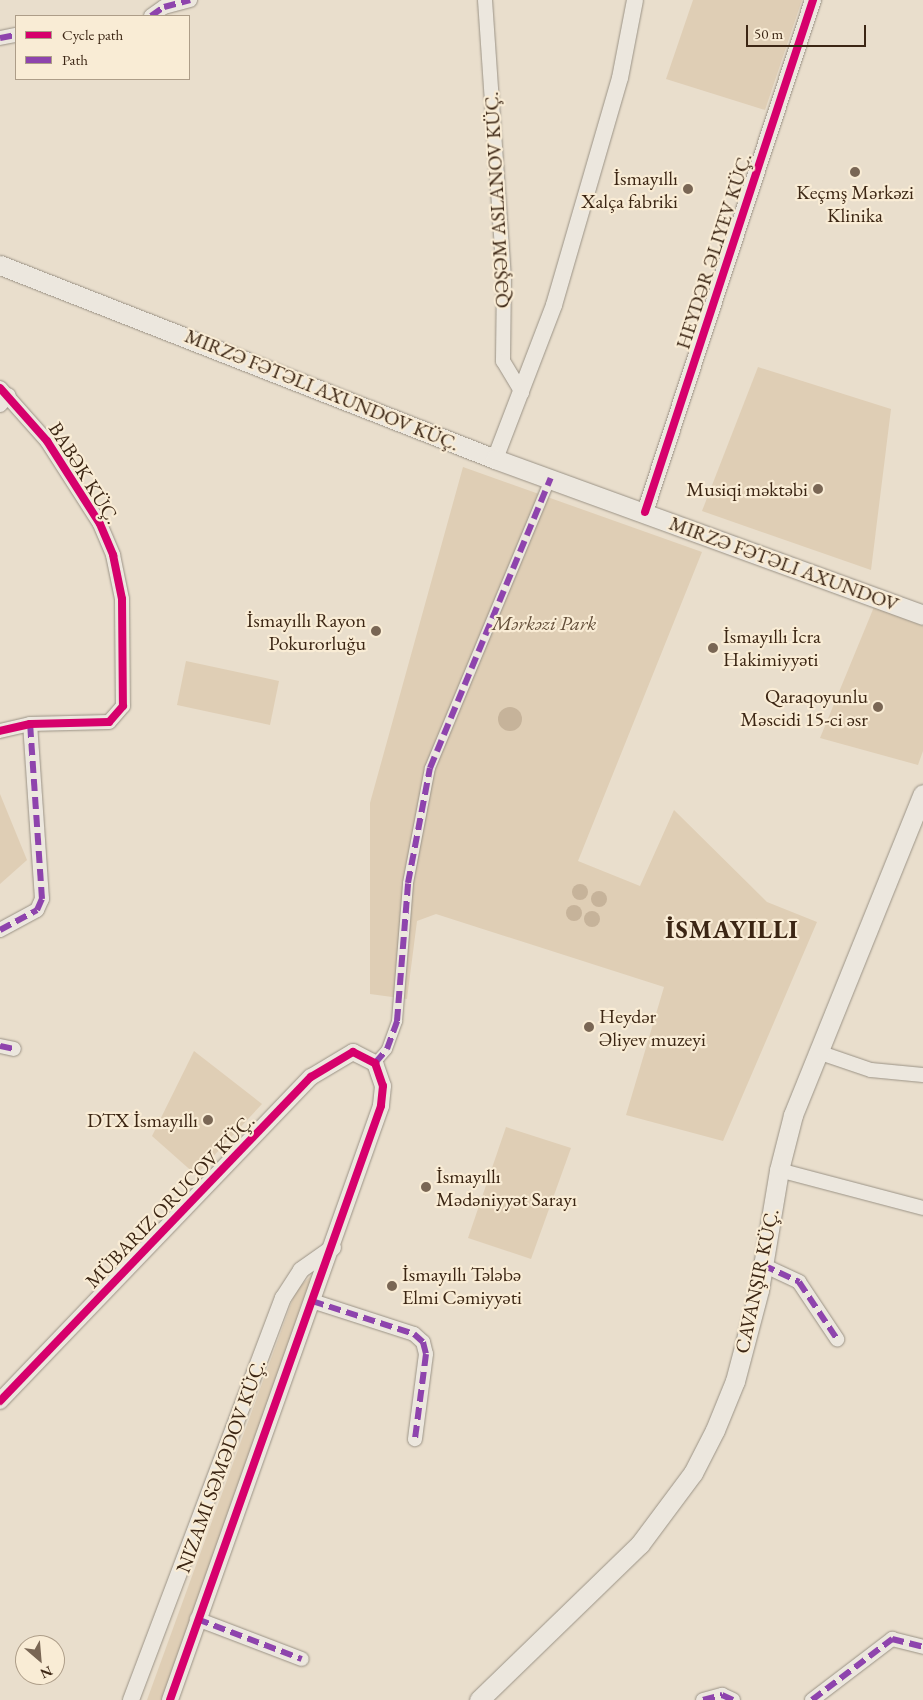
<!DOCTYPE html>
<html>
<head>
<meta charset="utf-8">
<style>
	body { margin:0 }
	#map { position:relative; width:923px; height:1700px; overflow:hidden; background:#e9decc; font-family:"EB Garamond",serif }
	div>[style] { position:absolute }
	.green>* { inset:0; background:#dfceb5 }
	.water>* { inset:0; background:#c6b39a }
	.round { border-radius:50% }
	.roads { filter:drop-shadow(0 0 1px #9b9386) drop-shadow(0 0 1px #9b9386) }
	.pedestrian>* { height:10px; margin:-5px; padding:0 5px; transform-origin:5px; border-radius:5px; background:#ece7de }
	.minor>* { height:14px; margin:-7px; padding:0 7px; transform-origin:7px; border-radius:7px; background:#ece7de }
	.tertiary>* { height:16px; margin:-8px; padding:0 8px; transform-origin:8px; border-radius:8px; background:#ece7de }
	.secondary>* { height:19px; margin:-9.5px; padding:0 9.5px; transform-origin:9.5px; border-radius:9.5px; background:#ece7de }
	.quiet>* { height:6px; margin-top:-3px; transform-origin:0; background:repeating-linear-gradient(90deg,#8e44ad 0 12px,transparent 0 18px) }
	.cycleway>* { height:8px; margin:-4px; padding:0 4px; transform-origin:4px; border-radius:4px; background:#d6006c }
	.dots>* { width:14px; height:14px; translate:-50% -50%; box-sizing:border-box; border:2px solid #f9ecd5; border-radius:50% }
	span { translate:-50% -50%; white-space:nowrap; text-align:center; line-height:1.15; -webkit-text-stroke:4.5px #f9ecd5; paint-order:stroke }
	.poi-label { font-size:20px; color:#3c2614 }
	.right { translate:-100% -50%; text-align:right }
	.left { translate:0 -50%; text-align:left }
	.street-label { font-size:20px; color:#3c2614 }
	.park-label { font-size:20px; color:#624d38; font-style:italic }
	.district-label { font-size:25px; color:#3c2614; font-weight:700; letter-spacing:1px }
	.legend { position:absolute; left:15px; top:15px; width:175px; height:65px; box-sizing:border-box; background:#f9ecd5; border:1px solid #ad9d88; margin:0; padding:6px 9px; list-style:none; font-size:15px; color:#3c2614 }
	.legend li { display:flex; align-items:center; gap:10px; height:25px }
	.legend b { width:25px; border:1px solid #ad9d88 }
	.north { position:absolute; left:15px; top:1635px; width:50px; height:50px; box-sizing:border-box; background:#f9ecd5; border:1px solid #ad9d88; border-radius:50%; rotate:153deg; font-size:14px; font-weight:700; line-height:20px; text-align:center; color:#3c2614 }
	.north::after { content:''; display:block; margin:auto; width:18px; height:22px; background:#796654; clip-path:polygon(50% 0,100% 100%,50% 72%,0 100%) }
	.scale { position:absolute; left:746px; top:25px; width:120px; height:22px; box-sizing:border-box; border:2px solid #3c2614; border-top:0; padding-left:6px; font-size:15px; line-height:18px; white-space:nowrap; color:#3c2614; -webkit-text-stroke:4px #f9ecd5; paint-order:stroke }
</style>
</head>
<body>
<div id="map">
	<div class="green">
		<i style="clip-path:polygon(693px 0,802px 0,765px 110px,666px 79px)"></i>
		<i style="clip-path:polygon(758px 367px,891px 409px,871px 570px,702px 511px)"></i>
		<i style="clip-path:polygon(463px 467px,702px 552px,578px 861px,640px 886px,674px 810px,767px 902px,817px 922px,723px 1141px,626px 1115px,664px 987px,436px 914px,417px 921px,407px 999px,370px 994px,370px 803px)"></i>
		<i style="clip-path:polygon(874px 607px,923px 626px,923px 751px,918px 765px,820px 738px)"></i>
		<i style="clip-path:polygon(186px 661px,279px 681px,270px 725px,177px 705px)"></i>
		<i style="clip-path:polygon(0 794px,27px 860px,0 884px)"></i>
		<i style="clip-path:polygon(194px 1051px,262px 1104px,196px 1175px,152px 1136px)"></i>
		<i style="clip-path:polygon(506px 1127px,571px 1148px,531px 1259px,468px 1238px)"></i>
		<i style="clip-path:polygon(315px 1272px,162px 1700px,147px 1700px,296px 1290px)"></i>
	</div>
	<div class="water">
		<i class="round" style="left:498px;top:707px;width:24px;height:24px"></i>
		<i class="round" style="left:572px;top:884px;width:16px;height:16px"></i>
		<i class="round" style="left:591px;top:891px;width:16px;height:16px"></i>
		<i class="round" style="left:566px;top:905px;width:16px;height:16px"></i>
		<i class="round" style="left:584px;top:911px;width:16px;height:16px"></i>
	</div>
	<div class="roads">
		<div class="pedestrian">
			<i style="left:375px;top:1063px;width:18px;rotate:-49deg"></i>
			<i style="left:387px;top:1049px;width:30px;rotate:-70deg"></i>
			<i style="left:397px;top:1021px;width:138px;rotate:-85.4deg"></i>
			<i style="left:408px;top:883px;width:117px;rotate:-79.2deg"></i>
			<i style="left:430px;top:768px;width:314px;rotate:-67.4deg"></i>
		</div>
		<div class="minor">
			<i style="left:485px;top:0;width:278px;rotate:86.1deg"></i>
			<i style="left:504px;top:277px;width:84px;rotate:90.7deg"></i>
			<i style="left:503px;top:361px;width:37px;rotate:59deg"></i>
			<i style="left:151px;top:16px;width:16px;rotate:-35deg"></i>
			<i style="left:164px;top:7px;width:27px;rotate:-15deg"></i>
			<i style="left:0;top:38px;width:16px;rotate:-11deg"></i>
			<i style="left:0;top:388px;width:71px;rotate:48.4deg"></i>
			<i style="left:47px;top:441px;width:98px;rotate:57.4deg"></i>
			<i style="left:100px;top:524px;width:34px;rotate:67deg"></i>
			<i style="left:113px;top:555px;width:45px;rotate:78.4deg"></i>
			<i style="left:122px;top:599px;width:107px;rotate:89.5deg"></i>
			<i style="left:123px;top:706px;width:21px;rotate:131deg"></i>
			<i style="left:109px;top:722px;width:79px;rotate:178.5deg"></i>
			<i style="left:30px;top:724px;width:31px;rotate:167deg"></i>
			<i style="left:0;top:405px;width:13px;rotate:-48deg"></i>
			<i style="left:0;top:930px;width:42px;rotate:-28.4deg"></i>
			<i style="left:37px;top:910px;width:12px;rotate:-66deg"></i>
			<i style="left:42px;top:899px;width:175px;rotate:-93.9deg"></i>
			<i style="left:0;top:1046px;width:14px;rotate:12deg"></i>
			<i style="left:818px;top:1052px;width:56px;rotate:18.8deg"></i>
			<i style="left:871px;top:1070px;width:52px;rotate:5.5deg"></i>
			<i style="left:779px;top:1170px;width:149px;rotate:14.8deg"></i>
			<i style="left:763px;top:1265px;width:40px;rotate:25deg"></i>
			<i style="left:799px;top:1282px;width:69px;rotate:56.3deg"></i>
			<i style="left:312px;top:1301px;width:107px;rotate:17.9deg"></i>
			<i style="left:414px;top:1334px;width:12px;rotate:42deg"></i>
			<i style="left:423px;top:1342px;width:12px;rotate:76deg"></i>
			<i style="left:426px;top:1354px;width:86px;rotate:97.4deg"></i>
			<i style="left:197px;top:1619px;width:112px;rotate:20.9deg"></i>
			<i style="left:703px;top:1700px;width:20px;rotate:-15deg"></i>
			<i style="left:722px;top:1695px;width:12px;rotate:24deg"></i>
			<i style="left:812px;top:1700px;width:101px;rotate:-37.3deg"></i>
			<i style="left:892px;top:1639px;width:32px;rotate:14deg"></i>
		</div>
		<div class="tertiary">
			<i style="left:495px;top:459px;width:165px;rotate:-69deg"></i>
			<i style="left:554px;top:305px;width:236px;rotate:-73.8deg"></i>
			<i style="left:620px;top:78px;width:79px;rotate:-79.1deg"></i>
			<i style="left:645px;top:512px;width:539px;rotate:-71.83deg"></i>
			<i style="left:0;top:1401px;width:449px;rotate:-46.2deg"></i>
			<i style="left:311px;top:1077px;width:49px;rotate:-30.8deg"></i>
			<i style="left:353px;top:1052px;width:25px;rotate:27deg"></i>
			<i style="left:375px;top:1063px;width:24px;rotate:71deg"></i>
			<i style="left:383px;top:1086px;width:20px;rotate:96deg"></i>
			<i style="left:381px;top:1106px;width:630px;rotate:109.56deg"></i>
			<i style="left:131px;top:1700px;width:430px;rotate:-69.3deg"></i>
			<i style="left:283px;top:1298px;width:33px;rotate:-57deg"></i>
			<i style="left:301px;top:1270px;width:39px;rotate:-35deg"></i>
		</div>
		<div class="secondary">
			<i style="left:0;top:265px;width:532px;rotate:21.4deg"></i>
			<i style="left:495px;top:459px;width:456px;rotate:20deg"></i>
			<i style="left:479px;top:1700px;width:224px;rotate:-44.1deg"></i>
			<i style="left:640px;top:1544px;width:89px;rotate:-53.3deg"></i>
			<i style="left:693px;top:1473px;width:48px;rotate:-62.9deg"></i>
			<i style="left:715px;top:1430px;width:53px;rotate:-67.8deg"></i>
			<i style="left:735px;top:1381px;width:94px;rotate:-75.2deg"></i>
			<i style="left:759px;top:1290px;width:122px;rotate:-80.5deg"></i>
			<i style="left:779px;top:1170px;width:57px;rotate:-75.7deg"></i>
			<i style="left:793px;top:1115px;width:346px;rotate:-68deg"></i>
		</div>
	</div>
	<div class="quiet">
		<i style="left:151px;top:16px;width:16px;rotate:-35deg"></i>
		<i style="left:164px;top:7px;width:27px;rotate:-15deg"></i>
		<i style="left:0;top:38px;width:16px;rotate:-11deg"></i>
		<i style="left:0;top:930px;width:42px;rotate:-28.4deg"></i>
		<i style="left:37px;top:910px;width:12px;rotate:-66deg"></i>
		<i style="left:42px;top:899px;width:175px;rotate:-93.9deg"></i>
		<i style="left:0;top:1046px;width:14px;rotate:12deg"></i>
		<i style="left:375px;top:1063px;width:18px;rotate:-49deg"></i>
		<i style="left:387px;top:1049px;width:30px;rotate:-70deg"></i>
		<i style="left:397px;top:1021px;width:138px;rotate:-85.4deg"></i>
		<i style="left:408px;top:883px;width:117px;rotate:-79.2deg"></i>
		<i style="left:430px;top:768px;width:314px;rotate:-67.4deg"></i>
		<i style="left:763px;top:1265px;width:40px;rotate:25deg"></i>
		<i style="left:799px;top:1282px;width:69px;rotate:56.3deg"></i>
		<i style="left:312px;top:1301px;width:107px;rotate:17.9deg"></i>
		<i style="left:414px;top:1334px;width:12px;rotate:42deg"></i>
		<i style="left:423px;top:1342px;width:12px;rotate:76deg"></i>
		<i style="left:426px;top:1354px;width:86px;rotate:97.4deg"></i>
		<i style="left:197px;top:1619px;width:112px;rotate:20.9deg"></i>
		<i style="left:703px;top:1700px;width:20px;rotate:-15deg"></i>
		<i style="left:722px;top:1695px;width:12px;rotate:24deg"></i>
		<i style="left:812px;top:1700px;width:101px;rotate:-37.3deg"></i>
		<i style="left:892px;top:1639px;width:32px;rotate:14deg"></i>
	</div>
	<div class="cycleway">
		<i style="left:0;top:388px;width:71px;rotate:48.4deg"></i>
		<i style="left:47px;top:441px;width:98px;rotate:57.4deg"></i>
		<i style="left:100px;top:524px;width:34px;rotate:67deg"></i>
		<i style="left:113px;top:555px;width:45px;rotate:78.4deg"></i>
		<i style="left:122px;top:599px;width:107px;rotate:89.5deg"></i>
		<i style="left:123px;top:706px;width:21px;rotate:131deg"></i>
		<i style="left:109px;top:722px;width:79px;rotate:178.5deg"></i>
		<i style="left:30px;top:724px;width:31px;rotate:167deg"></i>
		<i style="left:645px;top:512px;width:539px;rotate:-71.83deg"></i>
		<i style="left:0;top:1401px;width:449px;rotate:-46.2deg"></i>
		<i style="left:311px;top:1077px;width:49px;rotate:-30.8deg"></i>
		<i style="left:353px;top:1052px;width:25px;rotate:27deg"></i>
		<i style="left:375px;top:1063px;width:24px;rotate:71deg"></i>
		<i style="left:383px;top:1086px;width:20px;rotate:96deg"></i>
		<i style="left:381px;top:1106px;width:630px;rotate:109.56deg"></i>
	</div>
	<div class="dots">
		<i style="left:855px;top:172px;background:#796654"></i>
		<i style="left:688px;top:189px;background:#796654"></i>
		<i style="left:818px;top:489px;background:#796654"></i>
		<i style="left:376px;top:631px;background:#796654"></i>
		<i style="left:713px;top:648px;background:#796654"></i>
		<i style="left:878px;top:707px;background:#796654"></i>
		<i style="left:589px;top:1027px;background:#796654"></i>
		<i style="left:208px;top:1120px;background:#796654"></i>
		<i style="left:426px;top:1187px;background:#796654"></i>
		<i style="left:392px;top:1286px;background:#796654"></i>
	</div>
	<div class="poi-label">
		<span class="right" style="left:678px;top:190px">İsmayıllı<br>Xalça fabriki</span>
		<span style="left:855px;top:204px">Keçmş Mərkəzi<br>Klinika</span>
		<span class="right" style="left:808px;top:489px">Musiqi məktəbi</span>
		<span class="right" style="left:366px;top:632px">İsmayıllı Rayon<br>Pokurorluğu</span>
		<span class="left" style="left:723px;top:648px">İsmayıllı İcra<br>Hakimiyyəti</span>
		<span class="right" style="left:868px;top:708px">Qaraqoyunlu<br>Məscidi 15-ci əsr</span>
		<span class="left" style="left:599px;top:1028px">Heydər<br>Əliyev muzeyi</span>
		<span class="right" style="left:198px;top:1120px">DTX İsmayıllı</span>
		<span class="left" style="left:436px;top:1188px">İsmayıllı<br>Mədəniyyət Sarayı</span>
		<span class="left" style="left:402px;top:1286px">İsmayıllı Tələbə<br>Elmi Cəmiyyəti</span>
	</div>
	<div class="street-label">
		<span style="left:497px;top:200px;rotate:-93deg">QƏŞƏM ASLANOV KÜÇ.</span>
		<span style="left:714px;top:251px;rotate:-72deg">HEYDƏR ƏLIYEV KÜÇ.</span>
		<span style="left:322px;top:390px;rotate:22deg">MIRZƏ FƏTƏLI AXUNDOV KÜÇ.</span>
		<span style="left:84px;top:473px;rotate:58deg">BABƏK KÜÇ.</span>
		<span style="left:784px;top:564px;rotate:20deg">MIRZƏ FƏTƏLI AXUNDOV</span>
		<span style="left:170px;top:1201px;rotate:-46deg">MÜBARIZ ORUCOV KÜÇ.</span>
		<span style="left:757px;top:1281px;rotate:-78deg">CAVANŞIR KÜÇ.</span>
		<span style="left:221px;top:1466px;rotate:-70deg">NIZAMI SƏMƏDOV KÜÇ.</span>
	</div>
	<div class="park-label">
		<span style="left:544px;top:623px">Mərkəzi Park</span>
	</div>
	<div class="district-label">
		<span style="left:732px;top:929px">İSMAYILLI</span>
	</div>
	<ul class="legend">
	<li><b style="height:6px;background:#d6006c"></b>Cycle path</li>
	<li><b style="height:6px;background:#8e44ad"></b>Path</li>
	</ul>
	<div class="north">N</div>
	<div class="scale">50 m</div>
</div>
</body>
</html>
